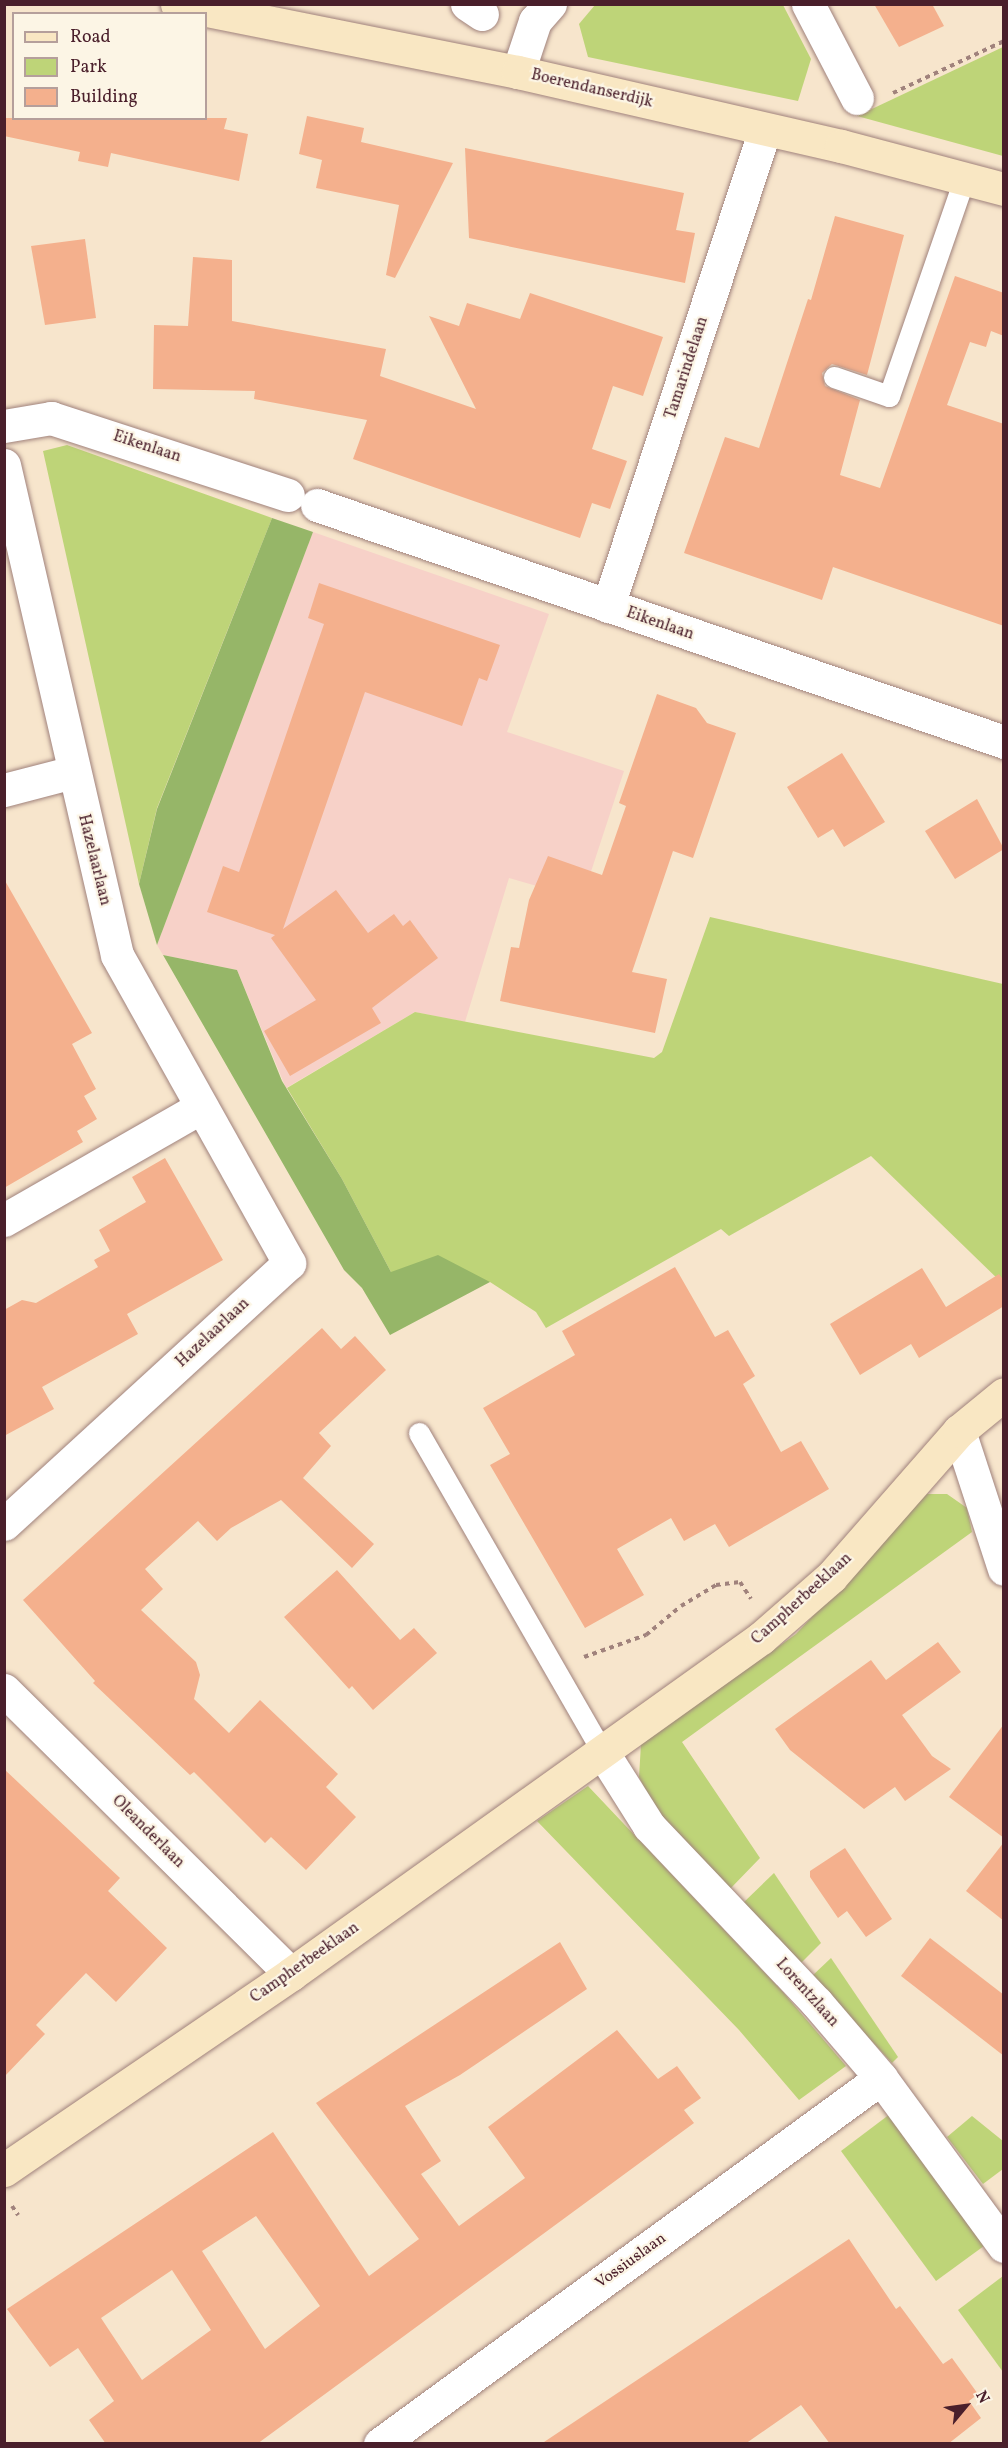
<!DOCTYPE html>
<html>
<head>
<meta charset="utf-8">
<style>
	body { margin:0 }
	#map { position:relative; width:1008px; height:2448px; overflow:hidden; background:#f7e5cc; font-family:Vollkorn,serif }
	div>[style] { position:absolute }
	.built>* { inset:0; background:#f7d1c8 }
	.green>* { inset:0; background:#bed478 }
	.forest>* { inset:0; background:#96b668 }
	.building>* { inset:0; background:#f4b08d }
	.path>* { height:4px; margin-top:-2px; transform-origin:0; background:repeating-linear-gradient(90deg,#a0827c 0 4.5px,transparent 0 9px) }
	.roads { filter:drop-shadow(0 0 2px #a0827c) drop-shadow(0 0 2px #a0827c) }
	.lane>* { height:21px; margin:-10.5px; padding:0 10.5px; transform-origin:10.5px; border-radius:10.5px; background:#fff }
	.street>* { height:33px; margin:-16.5px; padding:0 16.5px; transform-origin:16.5px; border-radius:16.5px; background:#fff }
	.secondary>* { height:33px; margin:-16.5px; padding:0 16.5px; transform-origin:16.5px; border-radius:16.5px; background:#f9e7c3 }
	span { translate:-50% -50%; white-space:nowrap; text-align:center; line-height:1.15; -webkit-text-stroke:4.5px #fcf5e5; paint-order:stroke }
	.street-label { font-size:16px; color:#4a1f2b }
	.frame { position:absolute; inset:0; border:6px solid #4a1f2b; pointer-events:none }
	.legend { position:absolute; left:12px; top:12px; width:195px; height:108px; box-sizing:border-box; background:#fcf5e5; border:2px solid #b59f9b; margin:0; padding:8px 10px; list-style:none; font-size:18px; color:#4a1f2b }
	.legend li { display:flex; align-items:center; gap:12px; height:30px }
	.legend b { width:30px; border:2px solid #b59f9b }
	.north { position:absolute; left:936px; top:2376px; width:60px; height:60px; -webkit-text-stroke:4px #fcf5e5; paint-order:stroke; rotate:61deg; font-size:16px; font-weight:700; line-height:24px; text-align:center; color:#4a1f2b }
	.north::after { content:''; display:block; margin:auto; width:21px; height:27px; background:#4a1f2b; clip-path:polygon(50% 0,100% 100%,50% 72%,0 100%) }
</style>
</head>
<body>
<div id="map">
	<div class="built">
		<i style="clip-path:polygon(313px 532px,549px 614px,507px 732px,624px 771px,582px 899px,509px 878px,465px 1022px,415px 1012px,286px 1088px,237px 970px,163px 955px,157px 945px)"></i>
	</div>
	<div class="green">
		<i style="clip-path:polygon(595px 5px,783px 5px,811px 59px,798px 101px,588px 57px,579px 24px)"></i>
		<i style="clip-path:polygon(1003px 47px,1003px 156px,857px 116px)"></i>
		<i style="clip-path:polygon(67px 445px,272px 518px,157px 808px,139px 884px,43px 451px)"></i>
		<i style="clip-path:polygon(710px 917px,1003px 984px,1003px 1284px,871px 1156px,729px 1236px,721px 1229px,546px 1328px,536px 1312px,490px 1282px,391px 1272px,342px 1179px,287px 1088px,415px 1012px,654px 1058px,662px 1052px)"></i>
		<i style="clip-path:polygon(927px 1494px,947px 1494px,967px 1508px,972px 1532px,682px 1742px,760px 1858px,730px 1889px,656px 1811px,639px 1777px,641px 1744px,796px 1634px)"></i>
		<i style="clip-path:polygon(588px 1786px,782px 1991px,846px 2066px,799px 2100px,739px 2030px,537px 1821px)"></i>
		<i style="clip-path:polygon(774px 1873px,821px 1943px,800px 1964px,743px 1903px)"></i>
		<i style="clip-path:polygon(831px 1958px,898px 2057px,892px 2063px,812px 1976px)"></i>
		<i style="clip-path:polygon(890px 2114px,988px 2243px,936px 2281px,841px 2151px)"></i>
		<i style="clip-path:polygon(972px 2116px,1003px 2141px,1003px 2169px,983px 2184px,947px 2137px)"></i>
		<i style="clip-path:polygon(1003px 2276px,1003px 2372px,958px 2310px)"></i>
	</div>
	<div class="forest">
		<i style="clip-path:polygon(272px 518px,313px 532px,157px 945px,139px 884px,157px 809px)"></i>
		<i style="clip-path:polygon(163px 955px,237px 970px,282px 1081px,342px 1179px,391px 1272px,438px 1255px,490px 1282px,390px 1335px,362px 1288px,344px 1270px)"></i>
	</div>
	<div class="building">
		<i style="clip-path:polygon(874px 4px,932px 4px,944px 26px,899px 47px)"></i>
		<i style="clip-path:polygon(307px 116px,364px 128px,361px 142px,453px 163px,395px 278px,386px 275px,399px 205px,316px 188px,322px 160px,299px 154px)"></i>
		<i style="clip-path:polygon(4px 118px,227px 118px,224px 129px,248px 134px,239px 181px,111px 153px,108px 167px,78px 161px,80px 152px,4px 136px)"></i>
		<i style="clip-path:polygon(465px 148px,684px 193px,676px 230px,695px 233px,685px 283px,469px 238px)"></i>
		<i style="clip-path:polygon(835px 216px,904px 235px,867px 375px,832px 364px,822px 373px,825px 386px,860px 400px,840px 475px,880px 488px,955px 276px,1004px 293px,1004px 336px,991px 331px,986px 347px,970px 342px,947px 405px,1004px 424px,1004px 626px,833px 567px,822px 600px,684px 553px,725px 437px,759px 448px,808px 299px,811px 300px)"></i>
		<i style="clip-path:polygon(85px 239px,96px 318px,45px 325px,31px 246px)"></i>
		<i style="clip-path:polygon(193px 257px,232px 260px,232px 321px,386px 349px,380px 376px,476px 409px,429px 316px,459px 326px,467px 303px,520px 319px,530px 293px,663px 337px,643px 396px,613px 386px,592px 449px,627px 461px,610px 509px,592px 503px,580px 538px,353px 459px,367px 420px,254px 399px,255px 391px,153px 389px,154px 325px,188px 326px)"></i>
		<i style="clip-path:polygon(319px 583px,500px 645px,487px 681px,479px 678px,462px 726px,365px 692px,283px 929px,336px 890px,368px 933px,394px 914px,403px 926px,410px 920px,438px 958px,372px 1008px,381px 1023px,290px 1076px,264px 1031px,316px 1000px,271px 938px,275px 935px,207px 912px,223px 866px,239px 872px,324px 624px,308px 618px)"></i>
		<i style="clip-path:polygon(657px 694px,696px 708px,707px 723px,736px 733px,693px 858px,673px 851px,632px 972px,667px 979px,655px 1033px,500px 1001px,511px 947px,519px 948px,529px 900px,548px 856px,602px 875px,626px 806px,619px 803px)"></i>
		<i style="clip-path:polygon(842px 753px,885px 822px,844px 847px,833px 829px,818px 838px,787px 787px)"></i>
		<i style="clip-path:polygon(977px 799px,1004px 849px,955px 879px,925px 831px)"></i>
		<i style="clip-path:polygon(4px 879px,92px 1033px,72px 1044px,96px 1089px,84px 1096px,97px 1119px,77px 1131px,83px 1142px,4px 1188px)"></i>
		<i style="clip-path:polygon(165px 1158px,223px 1260px,127px 1314px,138px 1334px,42px 1387px,54px 1409px,4px 1436px,4px 1310px,22px 1300px,36px 1303px,98px 1267px,94px 1260px,110px 1251px,99px 1230px,146px 1202px,132px 1177px)"></i>
		<i style="clip-path:polygon(675px 1267px,715px 1337px,728px 1330px,755px 1376px,743px 1384px,781px 1452px,801px 1441px,829px 1489px,729px 1547px,715px 1524px,684px 1541px,671px 1518px,617px 1549px,644px 1595px,585px 1628px,490px 1465px,510px 1454px,483px 1408px,575px 1355px,562px 1331px)"></i>
		<i style="clip-path:polygon(922px 1268px,946px 1307px,999px 1274px,1004px 1281px,1004px 1306px,919px 1358px,911px 1344px,860px 1375px,830px 1324px)"></i>
		<i style="clip-path:polygon(322px 1328px,341px 1349px,355px 1336px,386px 1370px,319px 1433px,331px 1446px,303px 1478px,374px 1544px,352px 1568px,281px 1500px,231px 1528px,217px 1541px,198px 1521px,145px 1569px,163px 1589px,141px 1610px,196px 1662px,200px 1675px,194px 1699px,229px 1733px,260px 1700px,338px 1774px,326px 1787px,356px 1817px,306px 1870px,271px 1837px,265px 1843px,194px 1772px,190px 1775px,93px 1683px,95px 1681px,23px 1600px)"></i>
		<i style="clip-path:polygon(337px 1570px,400px 1640px,414px 1628px,437px 1653px,373px 1710px,352px 1686px,349px 1689px,284px 1617px)"></i>
		<i style="clip-path:polygon(938px 1642px,961px 1672px,902px 1715px,932px 1756px,951px 1769px,905px 1801px,895px 1787px,864px 1809px,790px 1750px,775px 1729px,871px 1660px,886px 1680px)"></i>
		<i style="clip-path:polygon(1004px 1724px,1004px 1838px,949px 1797px)"></i>
		<i style="clip-path:polygon(4px 1769px,120px 1878px,108px 1891px,167px 1948px,116px 2002px,86px 1973px,36px 2025px,45px 2034px,4px 2077px)"></i>
		<i style="clip-path:polygon(1004px 1842px,1004px 1921px,966px 1891px)"></i>
		<i style="clip-path:polygon(845px 1848px,892px 1919px,866px 1937px,847px 1911px,838px 1918px,810px 1877px,810px 1871px)"></i>
		<i style="clip-path:polygon(930px 1938px,1004px 1995px,1004px 2056px,901px 1976px)"></i>
		<i style="clip-path:polygon(evenodd,560px 1942px,587px 1989px,460px 2075px,405px 2106px,441px 2161px,421px 2174px,459px 2226px,525px 2178px,488px 2127px,617px 2030px,658px 2079px,677px 2066px,701px 2098px,684px 2110px,694px 2123px,257px 2444px,106px 2444px,89px 2420px,114px 2401px,78px 2348px,50px 2367px,7px 2309px,273px 2132px,369px 2276px,419px 2239px,316px 2103px,560px 1942px,256px 2216px,320px 2306px,265px 2349px,202px 2251px,256px 2216px,560px 1942px,172px 2270px,211px 2330px,142px 2380px,101px 2318px,172px 2270px)"></i>
		<i style="clip-path:polygon(849px 2239px,896px 2309px,900px 2306px,943px 2364px,952px 2358px,978px 2394px,969px 2401px,981px 2418px,948px 2444px,830px 2444px,801px 2405px,745px 2444px,541px 2444px)"></i>
	</div>
	<div class="path">
		<i style="left:893px;top:93px;width:123px;rotate:-25.1deg"></i>
		<i style="left:584px;top:1657px;width:66px;rotate:-19.5deg"></i>
		<i style="left:646px;top:1635px;width:45px;rotate:-39.6deg"></i>
		<i style="left:681px;top:1606px;width:41px;rotate:-31deg"></i>
		<i style="left:716px;top:1585px;width:24px;rotate:-7deg"></i>
		<i style="left:740px;top:1582px;width:20px;rotate:57deg"></i>
		<i style="left:12px;top:2206px;width:11px;rotate:56deg"></i>
	</div>
	<div class="roads">
		<div class="lane">
			<i style="left:834px;top:377px;width:58px;rotate:19.1deg"></i>
			<i style="left:889px;top:396px;width:230px;rotate:-70.9deg"></i>
			<i style="left:419px;top:1433px;width:366px;rotate:60.1deg"></i>
		</div>
		<div class="street">
			<i style="left:467px;top:4px;width:18px;rotate:34deg"></i>
			<i style="left:808px;top:4px;width:106px;rotate:62.5deg"></i>
			<i style="left:518px;top:72px;width:54px;rotate:-71.6deg"></i>
			<i style="left:535px;top:21px;width:23px;rotate:-49deg"></i>
			<i style="left:4px;top:426px;width:48px;rotate:-9.7deg"></i>
			<i style="left:51px;top:418px;width:249px;rotate:18deg"></i>
			<i style="left:4px;top:465px;width:503px;rotate:77.01deg"></i>
			<i style="left:117px;top:955px;width:353px;rotate:60.8deg"></i>
			<i style="left:289px;top:1263px;width:386px;rotate:137.5deg"></i>
			<i style="left:317px;top:505px;width:727px;rotate:19.03deg"></i>
			<i style="left:608px;top:606px;width:502px;rotate:-71.78deg"></i>
			<i style="left:4px;top:790px;width:71px;rotate:-14.6deg"></i>
			<i style="left:4px;top:1220px;width:227px;rotate:-29.8deg"></i>
			<i style="left:959px;top:1431px;width:145px;rotate:71.9deg"></i>
			<i style="left:4px;top:1690px;width:404px;rotate:44.7deg"></i>
			<i style="left:601px;top:1750px;width:90px;rotate:57.7deg"></i>
			<i style="left:649px;top:1826px;width:244px;rotate:46.5deg"></i>
			<i style="left:817px;top:2003px;width:99px;rotate:49.5deg"></i>
			<i style="left:881px;top:2078px;width:208px;rotate:53.8deg"></i>
			<i style="left:380px;top:2444px;width:620px;rotate:-36.15deg"></i>
		</div>
		<div class="secondary">
			<i style="left:177px;top:4px;width:348px;rotate:11.3deg"></i>
			<i style="left:518px;top:72px;width:331px;rotate:12.9deg"></i>
			<i style="left:841px;top:146px;width:169px;rotate:14.8deg"></i>
			<i style="left:4px;top:2170px;width:348px;rotate:-34.3deg"></i>
			<i style="left:291px;top:1974px;width:578px;rotate:-35.56deg"></i>
			<i style="left:761px;top:1638px;width:93px;rotate:-41.1deg"></i>
			<i style="left:831px;top:1577px;width:194px;rotate:-48.8deg"></i>
			<i style="left:959px;top:1431px;width:58px;rotate:-39.4deg"></i>
		</div>
	</div>
	<div class="street-label">
		<span style="left:592px;top:89px;rotate:13deg">Boerendanserdijk</span>
		<span style="left:687px;top:368px;rotate:-72deg">Tamarindelaan</span>
		<span style="left:147px;top:447px;rotate:18deg">Eikenlaan</span>
		<span style="left:660px;top:624px;rotate:19deg">Eikenlaan</span>
		<span style="left:94px;top:860px;rotate:76deg">Hazelaarlaan</span>
		<span style="left:213px;top:1333px;rotate:-43deg">Hazelaarlaan</span>
		<span style="left:802px;top:1599px;rotate:-42deg">Campherbeeklaan</span>
		<span style="left:148px;top:1832px;rotate:45deg">Oleanderlaan</span>
		<span style="left:305px;top:1963px;rotate:-35deg">Campherbeeklaan</span>
		<span style="left:807px;top:1993px;rotate:48deg">Lorentzlaan</span>
		<span style="left:631px;top:2261px;rotate:-36deg">Vossiuslaan</span>
	</div>
	<div class="frame"></div>
	<ul class="legend">
	<li><b style="height:8px;background:#f9e7c3"></b>Road</li>
	<li><b style="height:16px;background:#bed478"></b>Park</li>
	<li><b style="height:16px;background:#f4b08d"></b>Building</li>
	</ul>
	<div class="north">N</div>
</div>
</body>
</html>
